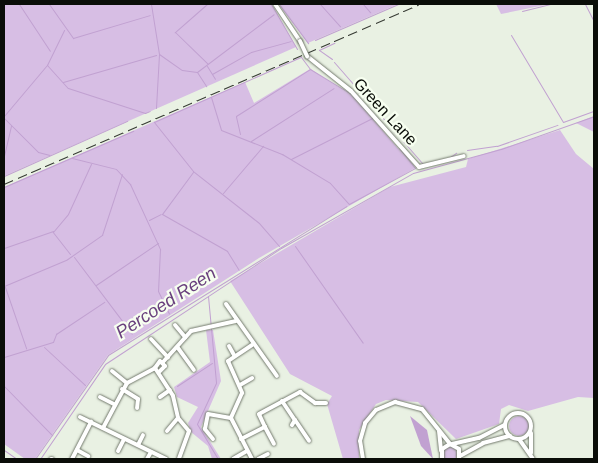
<!DOCTYPE html>
<html>
<head>
<meta charset="utf-8">
<style>
	body { margin:0 }
	#map { position:relative; width:598px; height:463px; overflow:hidden; background:#e9f1e3; font-family:Arial,sans-serif }
	div>[style] { position:absolute }
	.green>* { inset:0; background:#d7bee4 }
	.round { border-radius:50% }
	.water>* { inset:0; background:#c1a1d1 }
	.stream>* { height:1px; margin:-0.5px; padding:0 0.5px; transform-origin:0.5px; border-radius:0.5px; background:#c1a1d1 }
	.roads { filter:drop-shadow(0 0 1px #737a6d) drop-shadow(0 0 1px #737a6d) }
	.minor>* { height:4px; margin:-2px; padding:0 2px; transform-origin:2px; border-radius:2px; background:#fff }
	.minor>.ring { margin:-2px; padding:0; box-sizing:content-box; background:none; border:4px solid #fff; border-radius:50% }
	.rail>* { height:1px; margin-top:-0.5px; transform-origin:0; background:repeating-linear-gradient(90deg,#363a33 0 10px,transparent 0 15px) }
	.bridges { filter:drop-shadow(0 0 1px #737a6d) drop-shadow(0 0 1px #737a6d) }
	.minor-bridge>* { height:4px; margin:-2px; padding:0 2px; transform-origin:2px; border-radius:2px; background:#fff }
	span { translate:-50% -50%; white-space:nowrap; text-align:center; line-height:1.15; -webkit-text-stroke:4.5px #f7fff0; paint-order:stroke }
	.street-label { font-size:16px; color:#0a0d08 }
	.water-label { font-size:18px; color:#6a417e; font-style:italic }
	.frame { position:absolute; inset:0; border:5px solid #0a0d08; pointer-events:none }
</style>
</head>
<body>
<div id="map">
	<div class="green">
		<i style="clip-path:polygon(4px 4px,271px 4px,296px 47px,4px 176px)"></i>
		<i style="clip-path:polygon(279px 4px,398px 4px,308px 43px)"></i>
		<i style="clip-path:polygon(496px 4px,550px 4px,501px 14px)"></i>
		<i style="clip-path:polygon(310px 69px,354px 97px,415px 168px,259px 258px,108px 355px,35px 459px,25px 459px,4px 444px,4px 187px,245px 82px,254px 103px)"></i>
		<i style="clip-path:polygon(594px 116px,594px 132px,576px 123px)"></i>
		<i style="clip-path:polygon(560px 130px,576px 154px,594px 169px,594px 398px,578px 397px,528px 411px,509px 405px,501px 409px,499px 424px,456px 439px,418px 402px,386px 400px,376px 404px,359px 430px,359px 459px,343px 459px,327px 404px,332px 396px,290px 374px,230px 281px,390px 187px,466px 167px,468px 159px)"></i>
		<i style="clip-path:polygon(206px 330px,213px 330px,221px 381px,201px 427px,221px 459px,212px 459px,208px 446px,191px 432px,188px 423px,198px 407px,177px 397px,174px 387px,210px 362px)"></i>
		<i class="round" style="left:509px;top:416px;width:20px;height:20px"></i>
		<i class="round" style="left:443px;top:447px;width:14px;height:14px"></i>
	</div>
	<div class="water">
		<i style="clip-path:polygon(410px 416px,427px 430px,433px 459px,421px 446px)"></i>
	</div>
	<div class="stream">
		<i style="left:19px;top:4px;width:56px;rotate:56.6deg"></i>
		<i style="left:49px;top:4px;width:42px;rotate:54.8deg"></i>
		<i style="left:73px;top:38px;width:80px;rotate:-16.6deg"></i>
		<i style="left:151px;top:4px;width:51px;rotate:80.9deg"></i>
		<i style="left:159px;top:54px;width:54px;rotate:93.2deg"></i>
		<i style="left:207px;top:4px;width:43px;rotate:138.8deg"></i>
		<i style="left:175px;top:32px;width:45px;rotate:44.1deg"></i>
		<i style="left:271px;top:4px;width:52px;rotate:60deg"></i>
		<i style="left:279px;top:4px;width:49px;rotate:53.4deg"></i>
		<i style="left:320px;top:4px;width:30px;rotate:48deg"></i>
		<i style="left:363px;top:4px;width:11px;rotate:49deg"></i>
		<i style="left:585px;top:4px;width:20px;rotate:63deg"></i>
		<i style="left:522px;top:11px;width:29px;rotate:-14deg"></i>
		<i style="left:511px;top:35px;width:101px;rotate:59.1deg"></i>
		<i style="left:563px;top:122px;width:33px;rotate:-20deg"></i>
		<i style="left:315px;top:40px;width:90px;rotate:-23.4deg"></i>
		<i style="left:159px;top:54px;width:28px;rotate:35deg"></i>
		<i style="left:182px;top:70px;width:15px;rotate:8deg"></i>
		<i style="left:197px;top:72px;width:96px;rotate:-37deg"></i>
		<i style="left:332px;top:59px;width:16px;rotate:-145deg"></i>
		<i style="left:319px;top:50px;width:17px;rotate:-25deg"></i>
		<i style="left:334px;top:62px;width:137px;rotate:48.9deg"></i>
		<i style="left:47px;top:65px;width:31px;rotate:48deg"></i>
		<i style="left:68px;top:88px;width:81px;rotate:18deg"></i>
		<i style="left:145px;top:113px;width:5px;rotate:-22deg"></i>
		<i style="left:207px;top:66px;width:15px;rotate:58deg"></i>
		<i style="left:197px;top:72px;width:17px;rotate:57deg"></i>
		<i style="left:212px;top:74px;width:45px;rotate:-29.4deg"></i>
		<i style="left:251px;top:52px;width:41px;rotate:-15.4deg"></i>
		<i style="left:63px;top:82px;width:97px;rotate:-16.2deg"></i>
		<i style="left:211px;top:97px;width:34px;rotate:73deg"></i>
		<i style="left:221px;top:130px;width:66px;rotate:21.5deg"></i>
		<i style="left:282px;top:154px;width:56px;rotate:31.1deg"></i>
		<i style="left:330px;top:183px;width:28px;rotate:48deg"></i>
		<i style="left:349px;top:204px;width:75px;rotate:-28.6deg"></i>
		<i style="left:415px;top:168px;width:26px;rotate:-129deg"></i>
		<i style="left:4px;top:116px;width:67px;rotate:-49.9deg"></i>
		<i style="left:47px;top:65px;width:39px;rotate:-64deg"></i>
		<i style="left:4px;top:118px;width:48px;rotate:45deg"></i>
		<i style="left:38px;top:152px;width:12px;rotate:14deg"></i>
		<i style="left:240px;top:134px;width:18px;rotate:-103deg"></i>
		<i style="left:236px;top:116px;width:88px;rotate:-32.4deg"></i>
		<i style="left:251px;top:141px;width:98px;rotate:-32.6deg"></i>
		<i style="left:467px;top:150px;width:30px;rotate:-8deg"></i>
		<i style="left:497px;top:146px;width:64px;rotate:-19.3deg"></i>
		<i style="left:4px;top:156px;width:31px;rotate:-77deg"></i>
		<i style="left:72px;top:158px;width:45px;rotate:14deg"></i>
		<i style="left:116px;top:169px;width:21px;rotate:47deg"></i>
		<i style="left:130px;top:184px;width:72px;rotate:65.2deg"></i>
		<i style="left:160px;top:249px;width:42px;rotate:92.7deg"></i>
		<i style="left:158px;top:291px;width:25px;rotate:64deg"></i>
		<i style="left:449px;top:158px;width:9px;rotate:-36deg"></i>
		<i style="left:291px;top:159px;width:91px;rotate:-26.8deg"></i>
		<i style="left:193px;top:172px;width:52px;rotate:126.4deg"></i>
		<i style="left:162px;top:214px;width:75px;rotate:29.6deg"></i>
		<i style="left:227px;top:251px;width:22px;rotate:58deg"></i>
		<i style="left:4px;top:176px;width:135px;rotate:-24.1deg"></i>
		<i style="left:4px;top:187px;width:141px;rotate:-23.5deg"></i>
		<i style="left:223px;top:193px;width:62px;rotate:-49.6deg"></i>
		<i style="left:149px;top:220px;width:13px;rotate:-27deg"></i>
		<i style="left:279px;top:246px;width:30px;rotate:-131deg"></i>
		<i style="left:259px;top:223px;width:84px;rotate:-141.8deg"></i>
		<i style="left:193px;top:171px;width:63px;rotate:-128.5deg"></i>
		<i style="left:154px;top:122px;width:161px;rotate:-23.9deg"></i>
		<i style="left:301px;top:57px;width:15px;rotate:53deg"></i>
		<i style="left:310px;top:69px;width:52px;rotate:31.5deg"></i>
		<i style="left:295px;top:246px;width:118px;rotate:55deg"></i>
		<i style="left:4px;top:248px;width:52px;rotate:-19.1deg"></i>
		<i style="left:70px;top:254px;width:28px;rotate:-128deg"></i>
		<i style="left:53px;top:232px;width:23px;rotate:-50deg"></i>
		<i style="left:68px;top:214px;width:55px;rotate:-65.3deg"></i>
		<i style="left:74px;top:257px;width:96px;rotate:53deg"></i>
		<i style="left:96px;top:285px;width:75px;rotate:-34.1deg"></i>
		<i style="left:4px;top:286px;width:67px;rotate:-22.8deg"></i>
		<i style="left:66px;top:260px;width:44px;rotate:-34.8deg"></i>
		<i style="left:102px;top:235px;width:64px;rotate:-71.8deg"></i>
		<i style="left:5px;top:287px;width:65px;rotate:71deg"></i>
		<i style="left:208px;top:296px;width:87px;rotate:84.7deg"></i>
		<i style="left:216px;top:383px;width:45px;rotate:114.9deg"></i>
		<i style="left:197px;top:424px;width:41px;rotate:59deg"></i>
		<i style="left:44px;top:347px;width:56px;rotate:42.8deg"></i>
		<i style="left:4px;top:357px;width:51px;rotate:-17deg"></i>
		<i style="left:53px;top:342px;width:9px;rotate:-69deg"></i>
		<i style="left:56px;top:334px;width:58px;rotate:-33.7deg"></i>
		<i style="left:4px;top:386px;width:69px;rotate:45.6deg"></i>
		<i style="left:177px;top:386px;width:42px;rotate:-33.3deg"></i>
		<i style="left:4px;top:450px;width:16px;rotate:35deg"></i>
		<i style="left:35px;top:459px;width:127px;rotate:-54.9deg"></i>
		<i style="left:108px;top:355px;width:281px;rotate:-32deg"></i>
		<i style="left:40px;top:459px;width:115px;rotate:-55.6deg"></i>
		<i style="left:105px;top:364px;width:211px;rotate:-33.4deg"></i>
		<i style="left:281px;top:248px;width:152px;rotate:-29.6deg"></i>
		<i style="left:413px;top:173px;width:91px;rotate:-15.3deg"></i>
		<i style="left:501px;top:149px;width:99px;rotate:-19.5deg"></i>
	</div>
	<div class="roads">
		<div class="minor">
			<i style="left:275px;top:4px;width:45px;rotate:56deg"></i>
			<i style="left:307px;top:56px;width:56px;rotate:38.5deg"></i>
			<i style="left:351px;top:91px;width:102px;rotate:48.2deg"></i>
			<i style="left:419px;top:167px;width:46px;rotate:-13.7deg"></i>
			<i style="left:226px;top:304px;width:88px;rotate:54.7deg"></i>
			<i style="left:175px;top:325px;width:16px;rotate:50deg"></i>
			<i style="left:151px;top:339px;width:25px;rotate:47deg"></i>
			<i style="left:252px;top:345px;width:29px;rotate:146deg"></i>
			<i style="left:228px;top:361px;width:35px;rotate:66deg"></i>
			<i style="left:242px;top:393px;width:27px;rotate:114deg"></i>
			<i style="left:231px;top:418px;width:46px;rotate:62.9deg"></i>
			<i style="left:229px;top:346px;width:10px;rotate:61deg"></i>
			<i style="left:178px;top:348px;width:27px;rotate:54deg"></i>
			<i style="left:163px;top:362px;width:42px;rotate:-47.9deg"></i>
			<i style="left:191px;top:331px;width:46px;rotate:-12.5deg"></i>
			<i style="left:112px;top:371px;width:19px;rotate:39deg"></i>
			<i style="left:160px;top:371px;width:7px;rotate:-45deg"></i>
			<i style="left:165px;top:366px;width:7px;rotate:-135deg"></i>
			<i style="left:160px;top:361px;width:9px;rotate:126deg"></i>
			<i style="left:155px;top:368px;width:33px;rotate:57deg"></i>
			<i style="left:173px;top:396px;width:23px;rotate:77deg"></i>
			<i style="left:178px;top:418px;width:17px;rotate:50deg"></i>
			<i style="left:189px;top:431px;width:29px;rotate:110deg"></i>
			<i style="left:240px;top:385px;width:14px;rotate:-30deg"></i>
			<i style="left:122px;top:389px;width:19px;rotate:32deg"></i>
			<i style="left:138px;top:399px;width:9px;rotate:96deg"></i>
			<i style="left:100px;top:397px;width:16px;rotate:27deg"></i>
			<i style="left:160px;top:397px;width:12px;rotate:-35deg"></i>
			<i style="left:282px;top:401px;width:23px;rotate:56deg"></i>
			<i style="left:295px;top:420px;width:6px;rotate:121deg"></i>
			<i class="ring" style="left:505px;top:413px;width:22px;height:22px"></i>
			<i style="left:80px;top:417px;width:96px;rotate:26deg"></i>
			<i style="left:295px;top:420px;width:25px;rotate:56deg"></i>
			<i style="left:265px;top:427px;width:19px;rotate:62deg"></i>
			<i style="left:103px;top:428px;width:51px;rotate:-61.9deg"></i>
			<i style="left:127px;top:383px;width:32px;rotate:-28deg"></i>
			<i style="left:167px;top:431px;width:17px;rotate:-50deg"></i>
			<i style="left:439px;top:431px;width:20px;rotate:84deg"></i>
			<i style="left:213px;top:439px;width:13px;rotate:-129deg"></i>
			<i style="left:205px;top:429px;width:15px;rotate:-79deg"></i>
			<i style="left:208px;top:414px;width:23px;rotate:10deg"></i>
			<i style="left:241px;top:439px;width:27px;rotate:-27deg"></i>
			<i style="left:265px;top:427px;width:14px;rotate:-115deg"></i>
			<i style="left:259px;top:414px;width:47px;rotate:-28.2deg"></i>
			<i style="left:300px;top:392px;width:19px;rotate:36deg"></i>
			<i style="left:315px;top:403px;width:11px"></i>
			<i style="left:519px;top:439px;width:24px;rotate:55deg"></i>
			<i style="left:452px;top:444px;width:28px;rotate:-13deg"></i>
			<i style="left:479px;top:438px;width:29px;rotate:-27deg"></i>
			<i style="left:138px;top:445px;width:11px;rotate:-63deg"></i>
			<i style="left:77px;top:450px;width:13px;rotate:29deg"></i>
			<i style="left:118px;top:451px;width:13px;rotate:-63deg"></i>
			<i style="left:531px;top:453px;width:20px;rotate:-90deg"></i>
			<i style="left:460px;top:456px;width:26px;rotate:-29deg"></i>
			<i style="left:483px;top:443px;width:28px;rotate:-15deg"></i>
			<i style="left:51px;top:459px;width:1px"></i>
			<i style="left:72px;top:459px;width:42px;rotate:-62.8deg"></i>
			<i style="left:147px;top:459px;width:8px;rotate:-60deg"></i>
			<i style="left:233px;top:459px;width:16px;rotate:-30deg"></i>
			<i style="left:258px;top:459px;width:11px;rotate:-27deg"></i>
			<i style="left:363px;top:459px;width:18px;rotate:-99deg"></i>
			<i style="left:360px;top:441px;width:19px;rotate:-74deg"></i>
			<i style="left:365px;top:423px;width:17px;rotate:-50deg"></i>
			<i style="left:376px;top:410px;width:21px;rotate:-23deg"></i>
			<i style="left:395px;top:402px;width:28px;rotate:15deg"></i>
			<i style="left:422px;top:409px;width:45px;rotate:51.3deg"></i>
			<i style="left:442px;top:459px;width:10px;rotate:-90deg"></i>
			<i style="left:442px;top:449px;width:9px;rotate:-32deg"></i>
			<i style="left:450px;top:444px;width:10px;rotate:29deg"></i>
			<i style="left:459px;top:449px;width:10px;rotate:90deg"></i>
		</div>
	</div>
	<div class="rail">
		<i style="left:4px;top:184px;width:452px;rotate:-23.4deg"></i>
	</div>
	<div class="bridges">
		<div class="minor-bridge">
			<i style="left:300px;top:41px;width:17px;rotate:65deg"></i>
		</div>
	</div>
	<div class="street-label">
		<span style="left:385px;top:112px;rotate:47deg">Green Lane</span>
	</div>
	<div class="water-label">
		<span style="left:166px;top:303px;rotate:-33deg">Percoed Reen</span>
	</div>
	<div class="frame"></div>
</div>
</body>
</html>
